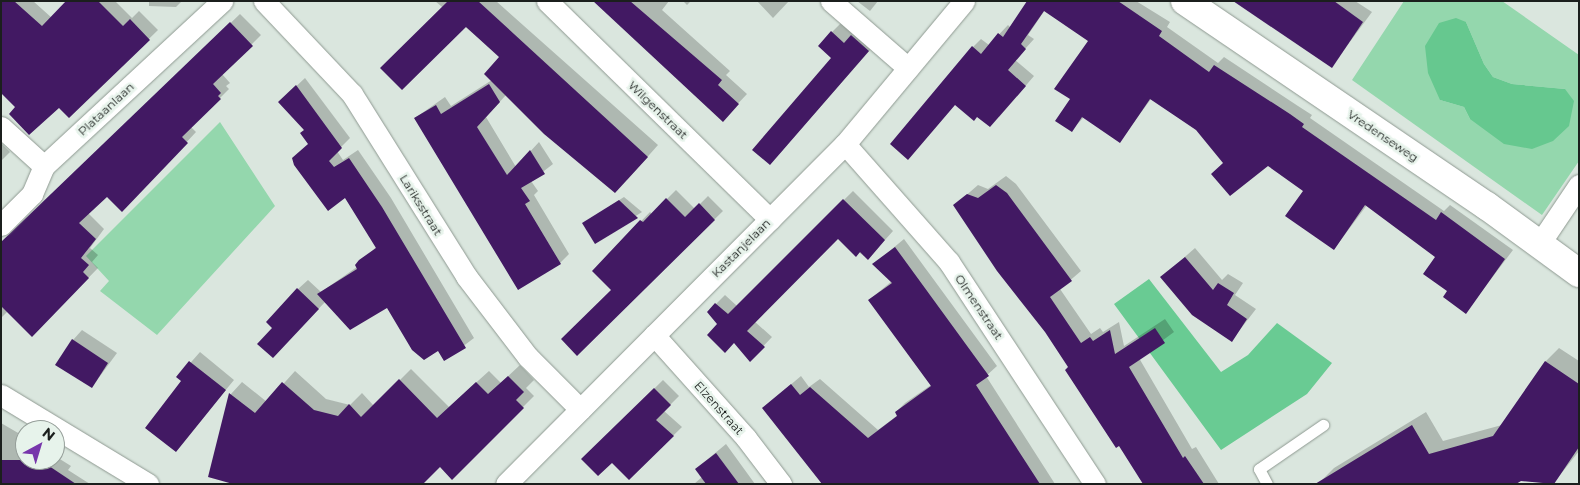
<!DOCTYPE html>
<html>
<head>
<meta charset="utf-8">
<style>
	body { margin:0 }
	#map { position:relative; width:1580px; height:485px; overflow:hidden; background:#dae6de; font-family:Montserrat,sans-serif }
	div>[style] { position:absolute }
	.green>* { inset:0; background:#94d7ad }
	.forest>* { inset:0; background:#69cb93 }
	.water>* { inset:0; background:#66c88f }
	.shadow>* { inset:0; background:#0003 }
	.building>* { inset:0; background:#421963 }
	.roads { filter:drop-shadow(0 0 1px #8e9991) drop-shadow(0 0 1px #8e9991) }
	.service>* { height:11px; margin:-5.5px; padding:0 5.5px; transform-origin:5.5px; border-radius:5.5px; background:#fff }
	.minor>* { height:21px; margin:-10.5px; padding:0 10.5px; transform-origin:10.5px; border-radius:10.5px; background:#fff }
	.secondary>* { height:28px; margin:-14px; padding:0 14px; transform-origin:14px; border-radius:14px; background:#fff }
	span { translate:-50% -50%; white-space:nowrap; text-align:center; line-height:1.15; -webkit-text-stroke:5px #e7f3eb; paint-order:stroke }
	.street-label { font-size:12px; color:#1b1f1d }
	.frame { position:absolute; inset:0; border:2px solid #1b1f1d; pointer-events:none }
	.north { position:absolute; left:15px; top:420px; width:50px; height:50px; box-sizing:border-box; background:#e7f3eb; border:1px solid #959e99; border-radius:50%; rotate:39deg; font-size:14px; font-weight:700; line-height:20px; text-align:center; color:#1b1f1d }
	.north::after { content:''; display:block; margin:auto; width:18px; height:22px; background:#7736ab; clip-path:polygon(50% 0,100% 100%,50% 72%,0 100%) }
</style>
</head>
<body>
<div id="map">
	<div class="green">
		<i style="clip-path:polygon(evenodd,1404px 1px,1502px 1px,1579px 55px,1579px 161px,1542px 215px,1352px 80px,1404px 1px,1466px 22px,1484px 64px,1493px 77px,1512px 84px,1565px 89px,1470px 119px,1464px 107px,1440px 100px,1466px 22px)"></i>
		<i style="clip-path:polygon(220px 122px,275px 206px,157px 335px,100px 291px,109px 281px,86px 256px)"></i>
	</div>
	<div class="forest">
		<i style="clip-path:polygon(1149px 279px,1221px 372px,1248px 355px,1277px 323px,1332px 363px,1307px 394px,1221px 450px,1114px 304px)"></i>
	</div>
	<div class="water">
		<i style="clip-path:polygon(1456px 18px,1466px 22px,1484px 64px,1493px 77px,1512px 84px,1565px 89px,1574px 101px,1569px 126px,1553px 141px,1532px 149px,1504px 144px,1470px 119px,1464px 107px,1440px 100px,1428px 73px,1425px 46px,1439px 23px)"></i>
	</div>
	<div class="shadow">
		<i style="clip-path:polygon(1px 1px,33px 1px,52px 18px,69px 1px,115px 1px,132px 18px,139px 11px,158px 30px,69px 117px,59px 106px,17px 107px)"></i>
		<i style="clip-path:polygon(149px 1px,182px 1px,176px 7px,149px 6px)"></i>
		<i style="clip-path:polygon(435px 1px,496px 1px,658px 145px,627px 180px,506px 95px,486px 117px,516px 167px,539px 142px,553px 164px,531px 181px,538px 191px,534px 195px,569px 254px,560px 263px,415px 118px,445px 97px,451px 106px,492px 80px,501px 57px)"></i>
		<i style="clip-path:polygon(595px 1px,669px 1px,662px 10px,730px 71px,726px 75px,747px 94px,731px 111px)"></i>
		<i style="clip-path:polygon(683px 1px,691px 1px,687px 5px)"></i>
		<i style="clip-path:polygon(757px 1px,789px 1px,773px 18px)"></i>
		<i style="clip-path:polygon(857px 1px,878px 1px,870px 11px)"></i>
		<i style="clip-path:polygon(1029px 1px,1136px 1px,1170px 22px,1167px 27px,1218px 63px,1224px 57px,1298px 106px,1312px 115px,1310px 118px,1444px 211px,1450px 205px,1513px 250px,1466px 312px,1449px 291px,1437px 257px,1367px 205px,1334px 249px,1305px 190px,1267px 164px,1225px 163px,1197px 130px,1151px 99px,1120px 141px,1084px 117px,1072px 130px,1072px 99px,1089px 40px,1045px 10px,1028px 35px,1034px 39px,1015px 60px,1034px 76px,999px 117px,973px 47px,981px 39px,989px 45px,1008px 25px,1010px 27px)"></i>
		<i style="clip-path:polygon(1236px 1px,1355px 1px,1372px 12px,1332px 66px)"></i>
		<i style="clip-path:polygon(240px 14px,261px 35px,222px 74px,230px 83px,226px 86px,229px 89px,191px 127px,196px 132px,132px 201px,107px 195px,88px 213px,104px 229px,90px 248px,98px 255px,92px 262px,98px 268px,32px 336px,8px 311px,1px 318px,1px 243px)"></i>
		<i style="clip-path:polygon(841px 23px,878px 41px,779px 154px,833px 58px,832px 32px)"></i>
		<i style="clip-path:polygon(305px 78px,350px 138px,337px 151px,343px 160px,358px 150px,391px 198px,474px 338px,445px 360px,439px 349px,387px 306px,326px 301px,282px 347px,274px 328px,298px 289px,308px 280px,321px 292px,357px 267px,377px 246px,309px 143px,289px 93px)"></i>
		<i style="clip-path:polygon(1px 143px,10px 152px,1px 161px)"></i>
		<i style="clip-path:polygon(1006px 176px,1016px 184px,1081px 271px,1060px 289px,1091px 334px,1100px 328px,1103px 332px,1119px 322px,1124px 346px,1165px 319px,1174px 332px,1139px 358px,1192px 449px,1196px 447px,1219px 484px,1145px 484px,1046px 331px,955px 205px,978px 185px,988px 189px)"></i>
		<i style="clip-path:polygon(676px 190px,695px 209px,708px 196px,723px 211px,577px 354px,613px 289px,593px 271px,650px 212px,652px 214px)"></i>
		<i style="clip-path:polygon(853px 191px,893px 231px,868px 259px,838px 237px,754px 321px,772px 337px,750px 360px,708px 312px,725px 295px,737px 306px)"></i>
		<i style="clip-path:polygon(624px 197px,642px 212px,595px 242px,584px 223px)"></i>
		<i style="clip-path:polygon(904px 239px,997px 366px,986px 376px,1055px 484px,845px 484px,763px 408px,801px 376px,809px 387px,820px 379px,878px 430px,898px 415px,896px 412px,905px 403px,931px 385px,869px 300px,892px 281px,874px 264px)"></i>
		<i style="clip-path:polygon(1195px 248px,1222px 280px,1228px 274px,1243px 283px,1235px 295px,1256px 309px,1232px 340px,1162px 277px)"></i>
		<i style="clip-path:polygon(82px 330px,117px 353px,92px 387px,73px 340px)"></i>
		<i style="clip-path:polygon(1559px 348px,1579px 361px,1579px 451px,1553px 484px,1521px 480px,1321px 481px,1334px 468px,1426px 412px,1443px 441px,1502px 425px,1546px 361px)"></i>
		<i style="clip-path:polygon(200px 352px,234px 380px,176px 450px,183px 381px,178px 377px)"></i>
		<i style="clip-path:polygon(520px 365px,534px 380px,526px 388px,534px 396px,452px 478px,440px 465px,209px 476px,231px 394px,242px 382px,267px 402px,295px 371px,326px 399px,350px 405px,362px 393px,374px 406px,411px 369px,449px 407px,489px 371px,501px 383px)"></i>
		<i style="clip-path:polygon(663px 380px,679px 396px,664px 411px,682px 427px,629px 479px,612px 461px,583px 459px)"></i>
		<i style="clip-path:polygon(1px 423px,25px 437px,25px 460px,55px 460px,55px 456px,71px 466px,68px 470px,90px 484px,1px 484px)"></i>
		<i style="clip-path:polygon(726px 444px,755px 484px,694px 484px,702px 477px,696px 469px)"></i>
	</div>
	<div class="building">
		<i style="clip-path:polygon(1px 1px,14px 1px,42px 26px,66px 1px,98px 1px,123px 26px,130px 19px,150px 40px,69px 118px,59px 108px,29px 135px,9px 114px,15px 107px,1px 93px)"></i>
		<i style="clip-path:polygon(448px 1px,478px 1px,648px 157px,615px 193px,544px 134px,484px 74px,499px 57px,466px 27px,402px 90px,380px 68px)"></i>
		<i style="clip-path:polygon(593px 1px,630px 1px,722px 80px,718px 85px,739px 104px,723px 122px)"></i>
		<i style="clip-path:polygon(1027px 1px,1118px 1px,1162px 31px,1159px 36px,1209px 72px,1214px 65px,1290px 114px,1304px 124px,1302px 127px,1436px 220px,1441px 212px,1505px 259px,1466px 314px,1443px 297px,1447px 291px,1423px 274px,1435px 257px,1365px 205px,1334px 250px,1285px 216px,1303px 191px,1268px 166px,1230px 196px,1211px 174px,1223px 163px,1196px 130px,1150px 99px,1120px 143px,1082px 117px,1072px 132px,1055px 121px,1070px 99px,1054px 89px,1088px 41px,1044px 11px,1021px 44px,1026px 49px,1008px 70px,1026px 86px,990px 127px,977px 117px,974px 121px,955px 105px,908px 160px,890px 144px,972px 46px,981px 54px,998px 33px,1003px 37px)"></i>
		<i style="clip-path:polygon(1233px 1px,1334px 1px,1363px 22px,1332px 68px)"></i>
		<i style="clip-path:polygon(230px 22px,253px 46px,213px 84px,221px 93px,218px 96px,221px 99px,182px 137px,188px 143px,122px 212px,107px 197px,79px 223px,96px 239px,81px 258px,89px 265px,83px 272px,89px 278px,32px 337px,1px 306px,1px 242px)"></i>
		<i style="clip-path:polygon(831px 31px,844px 43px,851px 35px,869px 51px,770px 165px,752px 150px,831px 58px,818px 46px)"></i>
		<i style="clip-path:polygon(489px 84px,500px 102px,477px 127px,507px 175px,530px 150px,545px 174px,521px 188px,530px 201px,525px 204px,561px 264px,518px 290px,414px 118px,436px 105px,441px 114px)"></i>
		<i style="clip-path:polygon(296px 85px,342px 148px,329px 161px,334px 167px,349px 158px,382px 207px,466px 348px,444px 361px,438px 351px,424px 360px,412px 350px,387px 308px,350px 330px,317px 294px,357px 269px,355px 265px,359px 260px,376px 248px,345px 198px,328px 211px,294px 165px,292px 158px,308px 144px,300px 133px,304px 130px,278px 102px)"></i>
		<i style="clip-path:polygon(996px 185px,1007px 193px,1072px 281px,1050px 297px,1081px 343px,1090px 337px,1093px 341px,1110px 330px,1115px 354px,1155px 328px,1165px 343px,1129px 367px,1183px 458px,1185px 456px,1204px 484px,1143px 484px,1119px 446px,1116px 448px,1065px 370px,1068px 367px,1045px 332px,997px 271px,953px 205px,967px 194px,978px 198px)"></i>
		<i style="clip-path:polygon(666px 198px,685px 217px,699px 203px,715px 220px,577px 356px,561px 339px,611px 290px,592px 271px,640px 220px,643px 222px)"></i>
		<i style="clip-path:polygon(843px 199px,885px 240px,868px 260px,860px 252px,856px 257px,838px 239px,747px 331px,765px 347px,750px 362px,734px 343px,725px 353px,707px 335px,717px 324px,707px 312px,715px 303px,728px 314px)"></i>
		<i style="clip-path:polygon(619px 200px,638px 218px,595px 244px,582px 223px)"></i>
		<i style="clip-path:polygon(895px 247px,989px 376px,976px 385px,1040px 484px,822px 484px,762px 408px,791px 384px,800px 395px,810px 387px,868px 438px,897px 416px,895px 412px,931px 386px,868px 300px,892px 283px,872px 264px)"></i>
		<i style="clip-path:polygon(1185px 257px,1213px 290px,1218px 283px,1234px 293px,1227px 305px,1247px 319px,1232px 342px,1192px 315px,1160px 277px)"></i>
		<i style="clip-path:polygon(297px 288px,319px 309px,273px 358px,257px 344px,272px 328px,266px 322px)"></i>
		<i style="clip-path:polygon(72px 339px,108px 363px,92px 388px,55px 365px)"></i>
		<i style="clip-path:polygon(189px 361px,226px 390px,176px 452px,145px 428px,181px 381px,176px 377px)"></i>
		<i style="clip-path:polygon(1545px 361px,1579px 384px,1579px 447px,1554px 484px,1521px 481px,1516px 484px,1315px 484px,1412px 425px,1429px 454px,1493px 436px)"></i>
		<i style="clip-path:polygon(508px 376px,524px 392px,516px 400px,524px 408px,452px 480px,440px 467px,423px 484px,233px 484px,208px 477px,229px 393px,255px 413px,282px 382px,314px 410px,338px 416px,349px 404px,361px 417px,399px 379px,437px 418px,476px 382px,488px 394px)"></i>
		<i style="clip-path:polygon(654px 388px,671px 405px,656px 420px,674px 436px,629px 480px,612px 463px,598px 476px,581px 459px)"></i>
		<i style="clip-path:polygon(716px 453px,739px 484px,706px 484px,695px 469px)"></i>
		<i style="clip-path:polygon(1px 460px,40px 460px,76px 484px,1px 484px)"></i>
	</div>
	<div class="roads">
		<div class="service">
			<i style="left:1267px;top:484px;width:17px;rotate:-118deg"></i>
			<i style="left:1259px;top:469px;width:78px;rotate:-34.5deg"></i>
		</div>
		<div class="minor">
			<i style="left:264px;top:1px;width:128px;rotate:46.6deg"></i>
			<i style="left:352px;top:94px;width:215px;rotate:57.9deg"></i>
			<i style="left:466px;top:276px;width:102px;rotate:52.6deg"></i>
			<i style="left:528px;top:357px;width:74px;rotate:45deg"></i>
			<i style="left:547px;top:1px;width:312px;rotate:44.4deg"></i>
			<i style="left:831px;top:1px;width:102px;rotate:41deg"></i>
			<i style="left:1px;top:127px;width:58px;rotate:42.2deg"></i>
			<i style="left:845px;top:144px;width:157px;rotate:48.6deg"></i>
			<i style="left:949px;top:262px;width:266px;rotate:56.7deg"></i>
			<i style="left:1px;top:225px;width:44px;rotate:-45deg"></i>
			<i style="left:32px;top:194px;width:30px;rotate:-67deg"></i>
			<i style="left:44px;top:166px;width:243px;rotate:-42.8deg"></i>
			<i style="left:1540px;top:243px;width:70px;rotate:-56.1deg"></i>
			<i style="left:654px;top:335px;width:138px;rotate:48.2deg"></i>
			<i style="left:746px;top:438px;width:58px;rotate:52.7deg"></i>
			<i style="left:1px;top:395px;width:172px;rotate:31.2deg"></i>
			<i style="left:506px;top:484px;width:480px;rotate:-45.1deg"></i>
			<i style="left:845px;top:144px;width:186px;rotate:-50.2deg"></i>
		</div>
		<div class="secondary">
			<i style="left:1185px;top:1px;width:365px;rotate:34.2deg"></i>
			<i style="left:1487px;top:206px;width:114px;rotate:36.1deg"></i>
		</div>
	</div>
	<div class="street-label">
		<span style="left:106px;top:109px;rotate:-43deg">Plataanlaan</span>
		<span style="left:658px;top:110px;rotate:44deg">Wilgenstraat</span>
		<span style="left:1383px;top:136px;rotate:34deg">Vredenseweg</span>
		<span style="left:421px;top:205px;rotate:58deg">Lariksstraat</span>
		<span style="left:741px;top:248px;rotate:-45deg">Kastanjelaan</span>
		<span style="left:979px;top:307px;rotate:56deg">Olmenstraat</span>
		<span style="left:719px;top:408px;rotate:48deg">Elzenstraat</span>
	</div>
	<div class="frame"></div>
	<div class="north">N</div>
</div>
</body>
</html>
